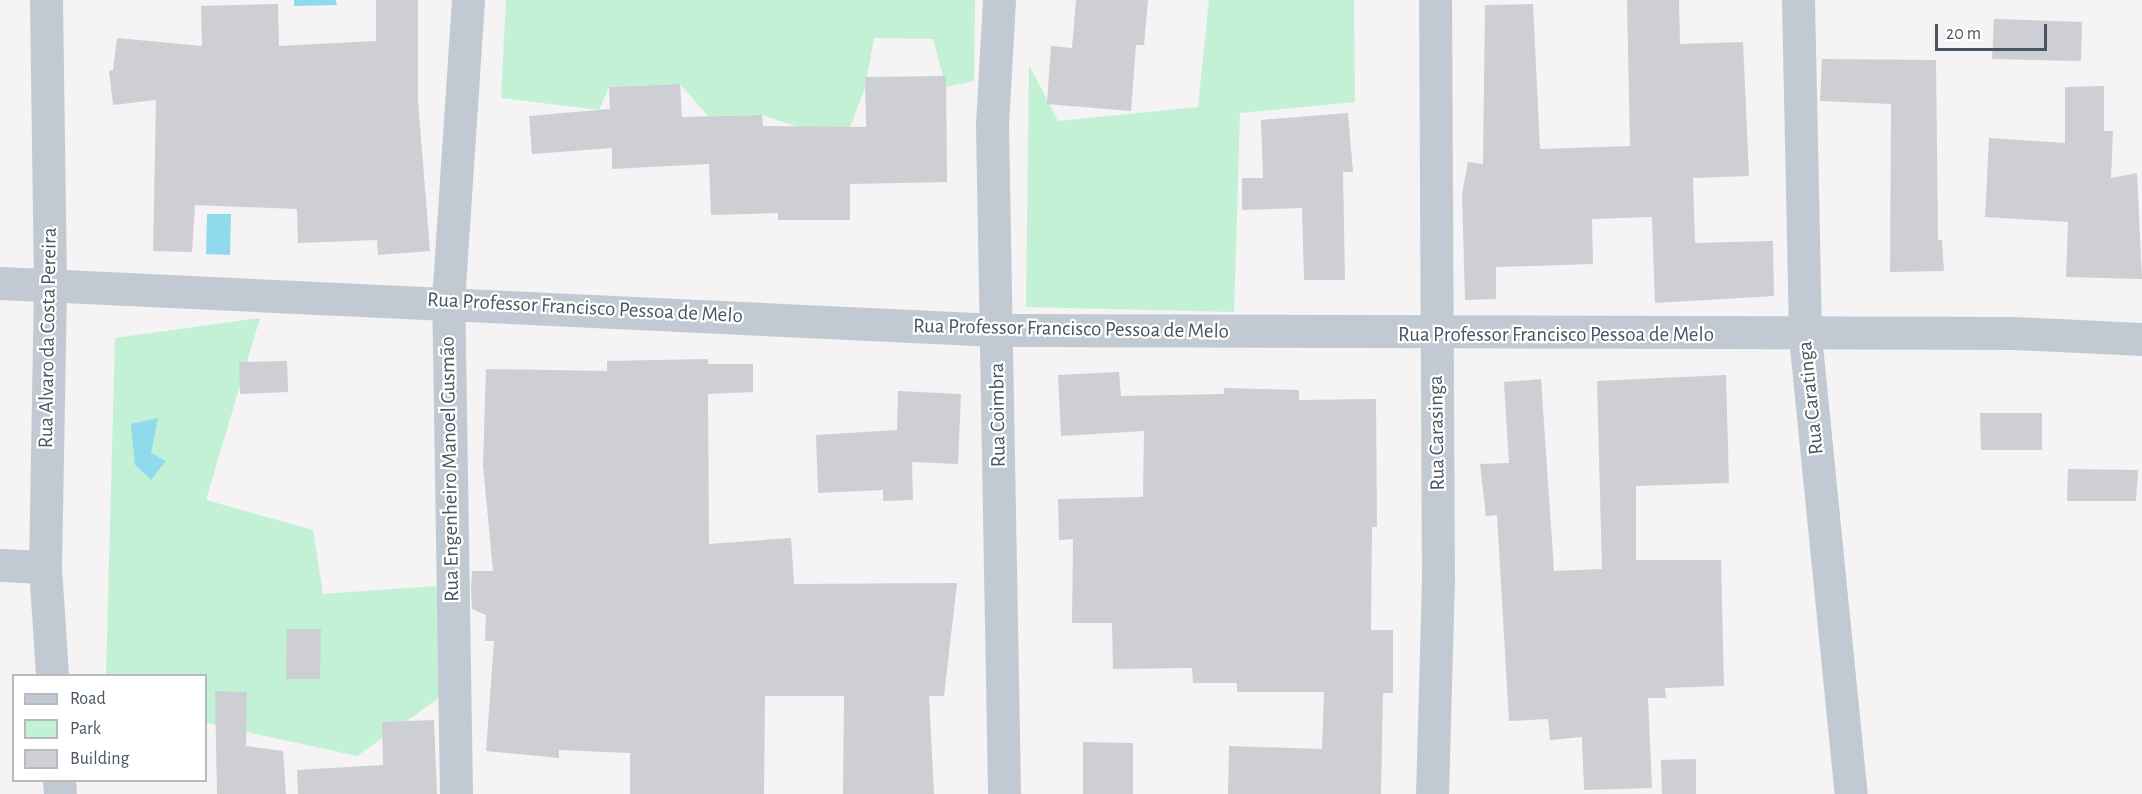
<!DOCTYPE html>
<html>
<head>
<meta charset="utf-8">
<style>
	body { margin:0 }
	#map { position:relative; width:2142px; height:794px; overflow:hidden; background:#f5f3f3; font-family:"Alegreya Sans",sans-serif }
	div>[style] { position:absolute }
	.green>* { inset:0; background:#c3f1d5 }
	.water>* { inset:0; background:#90daee }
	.building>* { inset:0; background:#cdcfd5 }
	.minor>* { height:33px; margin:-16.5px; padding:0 16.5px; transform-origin:16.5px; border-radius:16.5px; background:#c1cad2 }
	span { translate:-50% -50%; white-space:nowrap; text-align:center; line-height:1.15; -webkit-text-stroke:4.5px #fff; paint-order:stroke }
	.street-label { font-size:21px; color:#4a5661 }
	.legend { position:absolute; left:12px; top:674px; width:195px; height:108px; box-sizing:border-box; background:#fff; border:2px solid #b7bbc0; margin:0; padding:8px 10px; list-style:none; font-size:18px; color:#4a5661 }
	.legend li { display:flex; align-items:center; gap:12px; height:30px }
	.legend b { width:30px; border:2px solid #b7bbc0 }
	.scale { position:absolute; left:1935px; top:24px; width:112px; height:27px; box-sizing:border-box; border:3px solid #4a5661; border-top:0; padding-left:8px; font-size:18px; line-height:21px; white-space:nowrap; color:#4a5661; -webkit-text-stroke:4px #fff; paint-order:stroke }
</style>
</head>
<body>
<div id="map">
	<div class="green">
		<i style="clip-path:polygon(506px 0,975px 0,974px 81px,946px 87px,933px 39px,874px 38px,865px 88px,850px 127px,799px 127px,762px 115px,708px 116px,680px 84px,609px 87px,599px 110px,501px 98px)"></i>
		<i style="clip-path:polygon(1209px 0,1354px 0,1355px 102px,1240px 113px,1234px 312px,1026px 307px,1029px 65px,1058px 121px,1198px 107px)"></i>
		<i style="clip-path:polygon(260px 318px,206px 500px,313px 530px,323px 594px,436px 586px,453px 688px,357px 756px,206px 723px,206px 676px,106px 676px,115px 338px)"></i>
	</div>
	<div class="water">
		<i style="clip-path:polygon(294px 0,336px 0,337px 5px,294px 6px)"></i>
		<i style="clip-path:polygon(207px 214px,231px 214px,230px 255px,206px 254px)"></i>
		<i style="clip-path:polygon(158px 418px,151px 453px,166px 461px,151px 480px,135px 465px,131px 424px)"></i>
	</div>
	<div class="building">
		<i style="clip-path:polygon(376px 0,418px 0,418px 101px,430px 251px,378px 255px,377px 240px,298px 243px,297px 209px,195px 205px,192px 252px,153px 251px,156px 100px,113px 105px,109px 71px,113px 70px,117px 38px,202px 46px,201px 6px,278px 4px,279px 46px,376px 41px)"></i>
		<i style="clip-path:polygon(1076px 0,1148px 0,1144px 45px,1136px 45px,1131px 111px,1047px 104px,1051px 46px,1072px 48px)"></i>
		<i style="clip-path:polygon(1627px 0,1679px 0,1680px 44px,1743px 42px,1749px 176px,1693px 178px,1695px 243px,1773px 241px,1774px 296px,1655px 303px,1652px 217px,1592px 219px,1593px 264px,1496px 267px,1496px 299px,1465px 300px,1462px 194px,1468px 162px,1483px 164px,1485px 5px,1533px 4px,1540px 149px,1630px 146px)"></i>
		<i style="clip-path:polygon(1994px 19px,2082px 22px,2081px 61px,1992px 59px)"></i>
		<i style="clip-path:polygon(1822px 59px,1936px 60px,1938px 240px,1942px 240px,1944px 271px,1890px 272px,1891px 104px,1820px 101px)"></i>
		<i style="clip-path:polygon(946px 76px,947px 182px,850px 184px,850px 220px,778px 220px,778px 213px,711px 215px,709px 164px,612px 169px,612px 148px,532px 154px,529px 116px,610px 109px,609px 87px,680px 84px,682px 117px,762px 115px,763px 126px,866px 127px,865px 77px)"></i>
		<i style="clip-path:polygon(2104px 86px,2104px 131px,2113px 131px,2111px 178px,2137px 173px,2142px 279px,2066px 277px,2068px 222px,1985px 217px,1989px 138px,2065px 143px,2065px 87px)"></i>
		<i style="clip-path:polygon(1348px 113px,1353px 172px,1343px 172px,1345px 280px,1304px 280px,1302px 208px,1242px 210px,1242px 178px,1263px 178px,1261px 120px)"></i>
		<i style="clip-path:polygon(708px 359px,708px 364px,753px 364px,753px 392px,708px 394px,709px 544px,791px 538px,794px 584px,957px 583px,944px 696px,929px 696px,934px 794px,843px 794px,844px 696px,765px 696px,764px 794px,630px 794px,630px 753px,559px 750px,559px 758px,486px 751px,494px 641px,485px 641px,486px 615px,472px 609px,471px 589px,472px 571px,493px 571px,483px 465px,486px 369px,607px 371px,607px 361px)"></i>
		<i style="clip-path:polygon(287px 361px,288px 392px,240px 394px,239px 362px)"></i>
		<i style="clip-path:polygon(1119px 372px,1121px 396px,1224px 394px,1224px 388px,1299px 390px,1299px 400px,1376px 399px,1377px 527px,1372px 527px,1371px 630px,1393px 630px,1393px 693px,1383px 693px,1381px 794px,1228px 794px,1229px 746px,1322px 749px,1324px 692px,1237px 692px,1237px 683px,1193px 683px,1192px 668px,1113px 669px,1112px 623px,1072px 623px,1073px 539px,1059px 540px,1058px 499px,1143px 497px,1144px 431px,1061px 436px,1058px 375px)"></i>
		<i style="clip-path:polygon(1726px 375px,1729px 483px,1636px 486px,1636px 560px,1721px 560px,1724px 686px,1665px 688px,1666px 698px,1648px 698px,1652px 788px,1584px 790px,1582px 737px,1550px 740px,1548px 719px,1509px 721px,1497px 515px,1486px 516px,1480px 464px,1509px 463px,1504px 382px,1541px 379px,1554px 571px,1602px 569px,1597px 381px)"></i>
		<i style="clip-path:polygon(898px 391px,961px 394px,958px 464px,912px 462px,913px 500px,883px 501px,883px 490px,818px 493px,816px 435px,897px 430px)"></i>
		<i style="clip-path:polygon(1980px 413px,2042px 413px,2042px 450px,1981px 450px)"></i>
		<i style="clip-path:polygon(2068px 469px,2138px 470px,2136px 501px,2067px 501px)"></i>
		<i style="clip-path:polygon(287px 629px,321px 629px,320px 679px,286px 679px)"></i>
		<i style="clip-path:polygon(215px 691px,247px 692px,246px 746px,283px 751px,286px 794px,217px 794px)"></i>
		<i style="clip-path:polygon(434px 720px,437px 794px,298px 794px,297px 770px,383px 765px,382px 722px)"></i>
		<i style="clip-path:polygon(1083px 742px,1133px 743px,1133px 794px,1083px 794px)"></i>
		<i style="clip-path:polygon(1696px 759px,1696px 794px,1662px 794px,1661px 760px)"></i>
	</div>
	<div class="minor">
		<i style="left:46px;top:0;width:284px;rotate:89.2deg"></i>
		<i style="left:50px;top:284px;width:283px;rotate:91deg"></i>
		<i style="left:45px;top:567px;width:109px;rotate:86.3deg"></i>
		<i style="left:999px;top:0;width:124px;rotate:93.2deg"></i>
		<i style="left:992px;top:124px;width:670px;rotate:88.97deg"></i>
		<i style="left:1798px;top:0;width:336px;rotate:88.8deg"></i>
		<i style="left:1805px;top:336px;width:460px;rotate:84.3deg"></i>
		<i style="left:0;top:283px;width:998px;rotate:2.7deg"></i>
		<i style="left:997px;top:330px;width:1017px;rotate:0.17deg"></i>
		<i style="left:2014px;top:333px;width:128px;rotate:2.7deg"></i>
		<i style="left:0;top:565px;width:45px;rotate:2.5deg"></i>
		<i style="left:59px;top:780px;width:14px;rotate:86deg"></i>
		<i style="left:456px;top:794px;width:493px;rotate:-90.9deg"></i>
		<i style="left:448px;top:301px;width:302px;rotate:-86.2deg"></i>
		<i style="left:1432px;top:794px;width:211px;rotate:-88.4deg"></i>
		<i style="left:1438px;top:583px;width:583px;rotate:-90.29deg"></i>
	</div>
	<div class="street-label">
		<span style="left:585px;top:308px;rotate:3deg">Rua Professor Francisco Pessoa de Melo</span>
		<span style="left:1071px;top:329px;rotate:1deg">Rua Professor Francisco Pessoa de Melo</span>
		<span style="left:1556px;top:335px">Rua Professor Francisco Pessoa de Melo</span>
		<span style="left:48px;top:338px;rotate:-89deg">Rua Alvaro da Costa Pereira</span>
		<span style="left:1811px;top:398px;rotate:-96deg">Rua Caratinga</span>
		<span style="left:998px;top:415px;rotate:-91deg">Rua Coimbra</span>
		<span style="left:1437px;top:433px;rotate:-91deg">Rua Carasinga</span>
		<span style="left:450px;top:469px;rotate:-91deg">Rua Engenheiro Manoel Gusmão</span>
	</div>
	<ul class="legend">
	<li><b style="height:8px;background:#c1cad2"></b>Road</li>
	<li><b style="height:16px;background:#c3f1d5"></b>Park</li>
	<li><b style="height:16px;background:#cdcfd5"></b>Building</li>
	</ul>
	<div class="scale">20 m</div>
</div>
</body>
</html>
